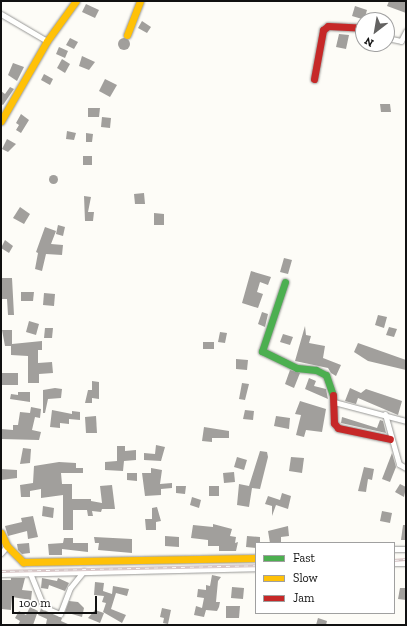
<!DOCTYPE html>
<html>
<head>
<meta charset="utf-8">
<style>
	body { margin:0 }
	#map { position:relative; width:407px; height:626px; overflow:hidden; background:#fdfcf7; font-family:"Zilla Slab",serif }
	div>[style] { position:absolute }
	.building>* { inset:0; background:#a19f9c }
	.round { border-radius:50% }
	.roads { filter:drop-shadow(0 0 1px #979795) drop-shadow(0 0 1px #979795) }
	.street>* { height:5px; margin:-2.5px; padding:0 2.5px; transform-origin:2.5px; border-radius:2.5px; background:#fffffe }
	.fast>* { height:7px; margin:-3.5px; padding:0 3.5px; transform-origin:3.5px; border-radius:3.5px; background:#4caf50 }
	.slow>* { height:7px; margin:-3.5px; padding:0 3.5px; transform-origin:3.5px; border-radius:3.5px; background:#ffc107 }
	.jam>* { height:7px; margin:-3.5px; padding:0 3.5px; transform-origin:3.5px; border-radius:3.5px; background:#c62828 }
	.rail>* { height:3px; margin-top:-1.5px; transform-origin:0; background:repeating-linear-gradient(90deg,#fff 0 4.5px,#d9c6c7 0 9px); box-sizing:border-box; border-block:1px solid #d9c6c7 }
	span { translate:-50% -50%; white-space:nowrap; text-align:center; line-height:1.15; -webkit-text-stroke:4px #fff; paint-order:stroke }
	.frame { position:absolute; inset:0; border:2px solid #111; pointer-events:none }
	.legend { position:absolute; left:255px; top:542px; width:140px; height:72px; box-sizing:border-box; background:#fff; border:1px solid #a0a0a0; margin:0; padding:5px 7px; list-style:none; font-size:12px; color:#111 }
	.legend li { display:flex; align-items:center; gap:8px; height:20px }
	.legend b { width:20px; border:1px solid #a0a0a0 }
	.north { position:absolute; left:355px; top:12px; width:40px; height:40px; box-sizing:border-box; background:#fff; border:1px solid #a0a0a0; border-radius:50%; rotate:211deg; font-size:11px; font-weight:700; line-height:16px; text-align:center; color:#111 }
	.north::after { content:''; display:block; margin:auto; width:14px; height:18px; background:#646362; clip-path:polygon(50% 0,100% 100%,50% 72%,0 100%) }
	.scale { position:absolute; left:12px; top:596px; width:85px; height:18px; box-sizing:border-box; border:2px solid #111; border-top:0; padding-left:5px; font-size:12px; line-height:14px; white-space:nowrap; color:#111; -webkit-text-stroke:3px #fff; paint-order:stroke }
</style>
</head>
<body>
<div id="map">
	<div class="building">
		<i style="clip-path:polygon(389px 1px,406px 1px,406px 13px,387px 6px)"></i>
		<i style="clip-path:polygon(86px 4px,99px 10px,95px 18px,82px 12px)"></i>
		<i style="clip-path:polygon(355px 6px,367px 10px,365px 17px,362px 19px,352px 16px)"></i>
		<i style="clip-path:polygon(142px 21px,151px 27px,147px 33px,138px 28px)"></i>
		<i style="clip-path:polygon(339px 34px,349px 35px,346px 49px,336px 47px)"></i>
		<i class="round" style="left:118px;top:38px;width:12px;height:12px"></i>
		<i style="clip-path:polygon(70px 38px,78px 42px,74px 49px,66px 45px)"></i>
		<i style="clip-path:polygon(59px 47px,68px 51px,65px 58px,56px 54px)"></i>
		<i style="clip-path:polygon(82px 56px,95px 62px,89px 70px,79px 66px)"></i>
		<i style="clip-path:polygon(62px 59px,70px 64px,65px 73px,57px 68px)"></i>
		<i style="clip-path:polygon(13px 63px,24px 67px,17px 81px,8px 75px)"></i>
		<i style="clip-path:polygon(44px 74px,53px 79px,50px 85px,41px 80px)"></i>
		<i style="clip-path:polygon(105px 79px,117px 85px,110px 97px,99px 91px)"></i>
		<i style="clip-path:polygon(10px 87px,14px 89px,3px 105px,1px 104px,1px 91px,5px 94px)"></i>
		<i style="clip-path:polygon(380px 104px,390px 104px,391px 112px,381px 112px)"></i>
		<i style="clip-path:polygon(88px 108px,100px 108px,99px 117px,88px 117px)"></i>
		<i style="clip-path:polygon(21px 114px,29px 120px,21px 133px,16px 130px,19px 125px,16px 123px)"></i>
		<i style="clip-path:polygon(102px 117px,111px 118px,110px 128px,101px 127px)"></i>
		<i style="clip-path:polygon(67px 131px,76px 133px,74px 140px,66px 139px)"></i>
		<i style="clip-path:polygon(86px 133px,93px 134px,92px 142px,86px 142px)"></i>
		<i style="clip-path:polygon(7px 139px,16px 144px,8px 152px,2px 149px)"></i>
		<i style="clip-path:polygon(83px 156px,92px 156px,92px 165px,83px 165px)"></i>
		<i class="round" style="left:48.5px;top:174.5px;width:9px;height:9px"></i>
		<i style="clip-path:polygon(144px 193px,145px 204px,135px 204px,134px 194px)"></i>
		<i style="clip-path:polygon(84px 196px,91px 197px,88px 212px,94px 212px,93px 221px,85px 221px)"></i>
		<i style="clip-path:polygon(20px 207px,30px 214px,24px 224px,13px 218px)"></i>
		<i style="clip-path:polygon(154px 213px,164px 214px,164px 225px,154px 225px)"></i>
		<i style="clip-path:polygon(58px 225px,65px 227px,63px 236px,56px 234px)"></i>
		<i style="clip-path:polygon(45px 227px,56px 231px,51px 244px,63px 245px,62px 255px,46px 254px,42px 271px,35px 269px,38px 253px,36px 252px)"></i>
		<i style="clip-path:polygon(5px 240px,13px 246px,9px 253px,1px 248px)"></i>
		<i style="clip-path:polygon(284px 258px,292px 260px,288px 274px,280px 272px)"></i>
		<i style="clip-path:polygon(251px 271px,271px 277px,268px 285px,260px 282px,257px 292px,263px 294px,258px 308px,242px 303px)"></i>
		<i style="clip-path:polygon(1px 278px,12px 278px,14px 315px,8px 315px,7px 299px,1px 299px)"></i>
		<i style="clip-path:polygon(21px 292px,34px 292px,33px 301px,21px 301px)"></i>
		<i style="clip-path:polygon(44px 293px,55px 294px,54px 306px,43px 305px)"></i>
		<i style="clip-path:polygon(262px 312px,268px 314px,265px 327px,258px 324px)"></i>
		<i style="clip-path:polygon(378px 315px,387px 317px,384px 328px,375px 325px)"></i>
		<i style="clip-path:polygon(29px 321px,39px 324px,36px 335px,26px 332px)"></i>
		<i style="clip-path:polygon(305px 326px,306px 335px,311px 336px,309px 343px,325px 346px,323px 358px,341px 365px,336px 376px,331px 373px,328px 368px,295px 361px)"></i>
		<i style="clip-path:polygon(389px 327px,397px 329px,394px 337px,386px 335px)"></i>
		<i style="clip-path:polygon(45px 328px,53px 328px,52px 338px,44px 338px)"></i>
		<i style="clip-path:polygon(2px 330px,12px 330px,12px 344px,42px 341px,42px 350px,38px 350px,38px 363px,52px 362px,53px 373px,39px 374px,39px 383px,28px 383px,28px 356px,11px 355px,11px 346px,5px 346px)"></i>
		<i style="clip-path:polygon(220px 332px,227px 333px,225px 343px,218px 342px)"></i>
		<i style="clip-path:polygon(283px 334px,293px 337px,290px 345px,280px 342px)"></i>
		<i style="clip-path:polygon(203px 342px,214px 342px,214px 349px,203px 349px)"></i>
		<i style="clip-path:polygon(358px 343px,406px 360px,406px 370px,368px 361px,354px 352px)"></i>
		<i style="clip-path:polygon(236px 359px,248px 360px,247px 370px,236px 369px)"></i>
		<i style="clip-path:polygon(290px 370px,300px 373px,294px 388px,285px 384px)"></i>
		<i style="clip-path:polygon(1px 373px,18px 373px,18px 385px,1px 385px)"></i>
		<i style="clip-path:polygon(309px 378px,316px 381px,314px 386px,326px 389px,328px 399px,305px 389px)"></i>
		<i style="clip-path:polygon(92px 381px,99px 382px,99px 399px,92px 398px,92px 403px,85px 403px,88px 390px,92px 390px)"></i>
		<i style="clip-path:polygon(242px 383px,249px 384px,245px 400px,239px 399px)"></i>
		<i style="clip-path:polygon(55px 388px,62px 389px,61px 398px,48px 399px,45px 413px,43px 413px,43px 390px)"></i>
		<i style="clip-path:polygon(350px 388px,361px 393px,366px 389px,402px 401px,398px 415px,358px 398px,356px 404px,345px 401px)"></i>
		<i style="clip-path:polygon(18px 392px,30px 392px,30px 402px,10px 399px,11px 394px,18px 395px)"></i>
		<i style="clip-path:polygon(300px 401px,326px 409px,322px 432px,306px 430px,304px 437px,296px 435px,301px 415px,295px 414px)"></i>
		<i style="clip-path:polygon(31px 407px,41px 409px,40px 418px,35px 417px,32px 430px,41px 432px,39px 440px,1px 439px,1px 429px,13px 430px,13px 425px,18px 425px,20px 412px,30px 413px)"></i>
		<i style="clip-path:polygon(52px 410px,72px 414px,72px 411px,80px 412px,80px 420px,69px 419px,69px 424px,60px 423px,60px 428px,50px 427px)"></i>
		<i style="clip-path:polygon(245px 410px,254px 411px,253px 420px,243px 419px)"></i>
		<i style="clip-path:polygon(96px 416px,97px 433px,86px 433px,85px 417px)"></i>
		<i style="clip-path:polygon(276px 416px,290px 418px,289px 429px,274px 426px)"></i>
		<i style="clip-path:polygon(342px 417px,377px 428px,380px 420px,383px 421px,386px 433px,341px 423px)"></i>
		<i style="clip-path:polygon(204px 427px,229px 431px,229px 438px,212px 438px,212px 442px,202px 441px)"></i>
		<i style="clip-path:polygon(156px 445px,165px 447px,161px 461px,144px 460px,144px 453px,155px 454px)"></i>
		<i style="clip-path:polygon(117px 446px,125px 446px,125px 451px,136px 450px,136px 460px,124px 461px,123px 471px,105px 470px,105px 462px,117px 461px)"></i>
		<i style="clip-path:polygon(23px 448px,31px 449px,30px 463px,20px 464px)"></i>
		<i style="clip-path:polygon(260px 451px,267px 452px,268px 457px,260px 489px,252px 488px,249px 507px,237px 505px,239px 484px,249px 486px)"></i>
		<i style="clip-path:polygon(392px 453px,396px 467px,390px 482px,382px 479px)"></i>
		<i style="clip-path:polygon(237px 457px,247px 460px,244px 470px,234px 467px)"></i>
		<i style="clip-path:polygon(291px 457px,304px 458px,302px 473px,289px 471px)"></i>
		<i style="clip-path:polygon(59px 462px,76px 463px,76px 468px,83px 468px,83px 473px,61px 473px,62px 484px,72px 484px,72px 499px,91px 499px,91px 501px,102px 503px,100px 486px,112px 485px,115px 509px,102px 509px,101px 512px,92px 511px,93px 516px,88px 516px,87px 510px,73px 510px,73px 530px,63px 530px,63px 495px,41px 498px,41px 489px,30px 491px,30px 497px,21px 497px,20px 485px,33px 483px,34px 466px)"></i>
		<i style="clip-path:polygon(364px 467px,374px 469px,372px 480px,368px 479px,366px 492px,358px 491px)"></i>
		<i style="clip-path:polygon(151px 468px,162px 470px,160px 484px,172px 483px,172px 488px,161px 489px,161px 495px,145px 496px,142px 473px,151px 473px)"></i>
		<i style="clip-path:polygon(1px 469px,17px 470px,17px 478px,1px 480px)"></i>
		<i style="clip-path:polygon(234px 472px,235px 482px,224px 483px,223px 473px)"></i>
		<i style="clip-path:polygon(127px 473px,137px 473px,137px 481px,127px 480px)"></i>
		<i style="clip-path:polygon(400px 484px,406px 487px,404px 497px,395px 492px)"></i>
		<i style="clip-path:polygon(176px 486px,186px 486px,185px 494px,176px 493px)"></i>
		<i style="clip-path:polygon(209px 486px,219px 486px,219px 496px,209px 496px)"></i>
		<i style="clip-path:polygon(282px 493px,291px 496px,288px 509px,276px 505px,272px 516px,272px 506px,265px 504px,268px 496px,280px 500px)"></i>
		<i style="clip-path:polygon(192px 497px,201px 500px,199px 508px,190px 505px)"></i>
		<i style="clip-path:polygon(43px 506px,54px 508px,53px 518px,42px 516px)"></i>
		<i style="clip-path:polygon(157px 507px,161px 521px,156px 522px,156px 530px,146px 530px,145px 519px,152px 519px,152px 508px)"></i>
		<i style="clip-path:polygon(382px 511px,392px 513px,390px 523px,380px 521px)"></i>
		<i style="clip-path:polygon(33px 516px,38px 537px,28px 539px,27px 531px,8px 536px,5px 526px,22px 522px,21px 518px)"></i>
		<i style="clip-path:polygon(213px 524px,232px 529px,230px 536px,236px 537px,235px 543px,238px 542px,236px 551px,219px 551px,219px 546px,208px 546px,208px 540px,191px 538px,193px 525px,213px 527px)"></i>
		<i style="clip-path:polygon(403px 525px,406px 525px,406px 540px,401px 540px)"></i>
		<i style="clip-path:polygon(288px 526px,289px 536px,281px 537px,281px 543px,270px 543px,268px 531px)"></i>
		<i style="clip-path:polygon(165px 536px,179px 537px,179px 547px,165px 546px)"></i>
		<i style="clip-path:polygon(247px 536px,260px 537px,260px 543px,256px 543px,256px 548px,246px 547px)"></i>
		<i style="clip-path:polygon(94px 537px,132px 539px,132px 553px,98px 550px,99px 543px,95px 543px)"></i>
		<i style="clip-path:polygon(64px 538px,73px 538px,73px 543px,88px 543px,88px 552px,62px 549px,62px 555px,49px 555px,48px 544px,63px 543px)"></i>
		<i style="clip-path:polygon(29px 543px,30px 553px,22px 554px,18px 550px,17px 544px)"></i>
		<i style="clip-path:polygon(212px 575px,221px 577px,218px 581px,216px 602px,220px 602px,219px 607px,217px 611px,206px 610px,204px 617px,194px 615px,196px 606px,202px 608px,204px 598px,197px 597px,198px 589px,206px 590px,206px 585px,210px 586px)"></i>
		<i style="clip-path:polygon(11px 578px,25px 578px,22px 590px,32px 591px,31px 600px,12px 597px,11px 610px,2px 609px,1px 580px,11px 580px)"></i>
		<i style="clip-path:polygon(42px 578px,57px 581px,58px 578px,69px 583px,65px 591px,49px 585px,48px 589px,41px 588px)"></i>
		<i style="clip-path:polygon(95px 582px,104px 583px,103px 591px,112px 594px,113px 586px,129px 589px,127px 596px,116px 593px,111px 609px,126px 615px,122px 623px,103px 612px,106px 603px,102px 602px,104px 596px,94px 595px)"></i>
		<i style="clip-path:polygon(232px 587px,244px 588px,243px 599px,231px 598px)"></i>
		<i style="clip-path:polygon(400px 588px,406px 588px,406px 600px,398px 599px)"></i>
		<i style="clip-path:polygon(69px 601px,78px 602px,84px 608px,82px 617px,65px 612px)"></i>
		<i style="clip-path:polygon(226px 606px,240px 606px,239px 618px,226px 618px)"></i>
		<i style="clip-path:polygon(30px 607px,38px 611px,33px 625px,18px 625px,20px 621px,15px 618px,19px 611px,26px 615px)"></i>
		<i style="clip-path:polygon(162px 608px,171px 610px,168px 624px,163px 623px,164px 618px,160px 617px)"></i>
		<i style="clip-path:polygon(41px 609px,62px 618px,61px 621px,70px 625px,46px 624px,47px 619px,38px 615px)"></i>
		<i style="clip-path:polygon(95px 610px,104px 613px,100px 623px,88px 618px)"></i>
		<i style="clip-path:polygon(318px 618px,327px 621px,326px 625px,316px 625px)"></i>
	</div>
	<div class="roads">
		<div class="street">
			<i style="left:1px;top:14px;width:53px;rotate:30.4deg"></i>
			<i style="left:387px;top:38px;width:14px;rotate:12deg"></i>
			<i style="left:401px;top:41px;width:11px;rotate:-63deg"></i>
			<i style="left:334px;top:402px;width:74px;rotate:14.8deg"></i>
			<i style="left:385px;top:414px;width:52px;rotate:74.4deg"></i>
			<i style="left:399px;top:464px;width:8px;rotate:30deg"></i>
			<i style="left:394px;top:549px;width:12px"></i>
			<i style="left:1px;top:553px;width:9px;rotate:-49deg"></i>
			<i style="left:394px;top:563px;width:12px"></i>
			<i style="left:30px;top:573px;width:37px;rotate:68deg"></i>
			<i style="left:44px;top:607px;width:17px;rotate:24deg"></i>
			<i style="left:60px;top:614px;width:28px;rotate:-69deg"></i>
			<i style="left:70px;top:588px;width:22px;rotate:-51deg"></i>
			<i style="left:1px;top:574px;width:255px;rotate:-1.3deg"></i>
		</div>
		<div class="fast">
			<i style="left:285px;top:282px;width:73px;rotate:108.4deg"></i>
			<i style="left:262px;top:351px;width:39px;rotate:26deg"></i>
			<i style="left:297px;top:368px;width:19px;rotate:6deg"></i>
			<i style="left:316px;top:370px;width:11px;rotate:27deg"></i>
			<i style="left:326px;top:375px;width:21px;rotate:71deg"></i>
		</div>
		<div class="slow">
			<i style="left:127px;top:35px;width:36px;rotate:-69deg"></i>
			<i style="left:1px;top:121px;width:92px;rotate:-60.1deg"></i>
			<i style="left:47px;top:41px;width:49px;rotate:-54.1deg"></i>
			<i style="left:1px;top:533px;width:14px;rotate:65deg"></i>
			<i style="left:7px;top:546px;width:23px;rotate:45deg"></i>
			<i style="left:23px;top:562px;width:233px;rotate:-1deg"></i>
		</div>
		<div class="jam">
			<i style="left:314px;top:79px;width:50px;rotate:-79.6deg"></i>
			<i style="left:323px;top:30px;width:6px;rotate:-39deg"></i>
			<i style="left:328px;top:26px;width:35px;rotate:3deg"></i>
			<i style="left:333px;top:395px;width:28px;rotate:88deg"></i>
			<i style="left:334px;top:423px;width:6px;rotate:51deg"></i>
			<i style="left:338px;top:428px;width:53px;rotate:11.9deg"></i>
		</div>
	</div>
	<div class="rail">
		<i style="left:394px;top:560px;width:12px;rotate:-5deg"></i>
		<i style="left:1px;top:571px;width:255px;rotate:-1.3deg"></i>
	</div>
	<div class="frame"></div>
	<ul class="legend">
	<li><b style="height:5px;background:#4caf50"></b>Fast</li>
	<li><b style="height:5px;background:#ffc107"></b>Slow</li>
	<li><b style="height:5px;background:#c62828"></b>Jam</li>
	</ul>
	<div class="north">N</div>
	<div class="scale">100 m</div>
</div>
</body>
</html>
